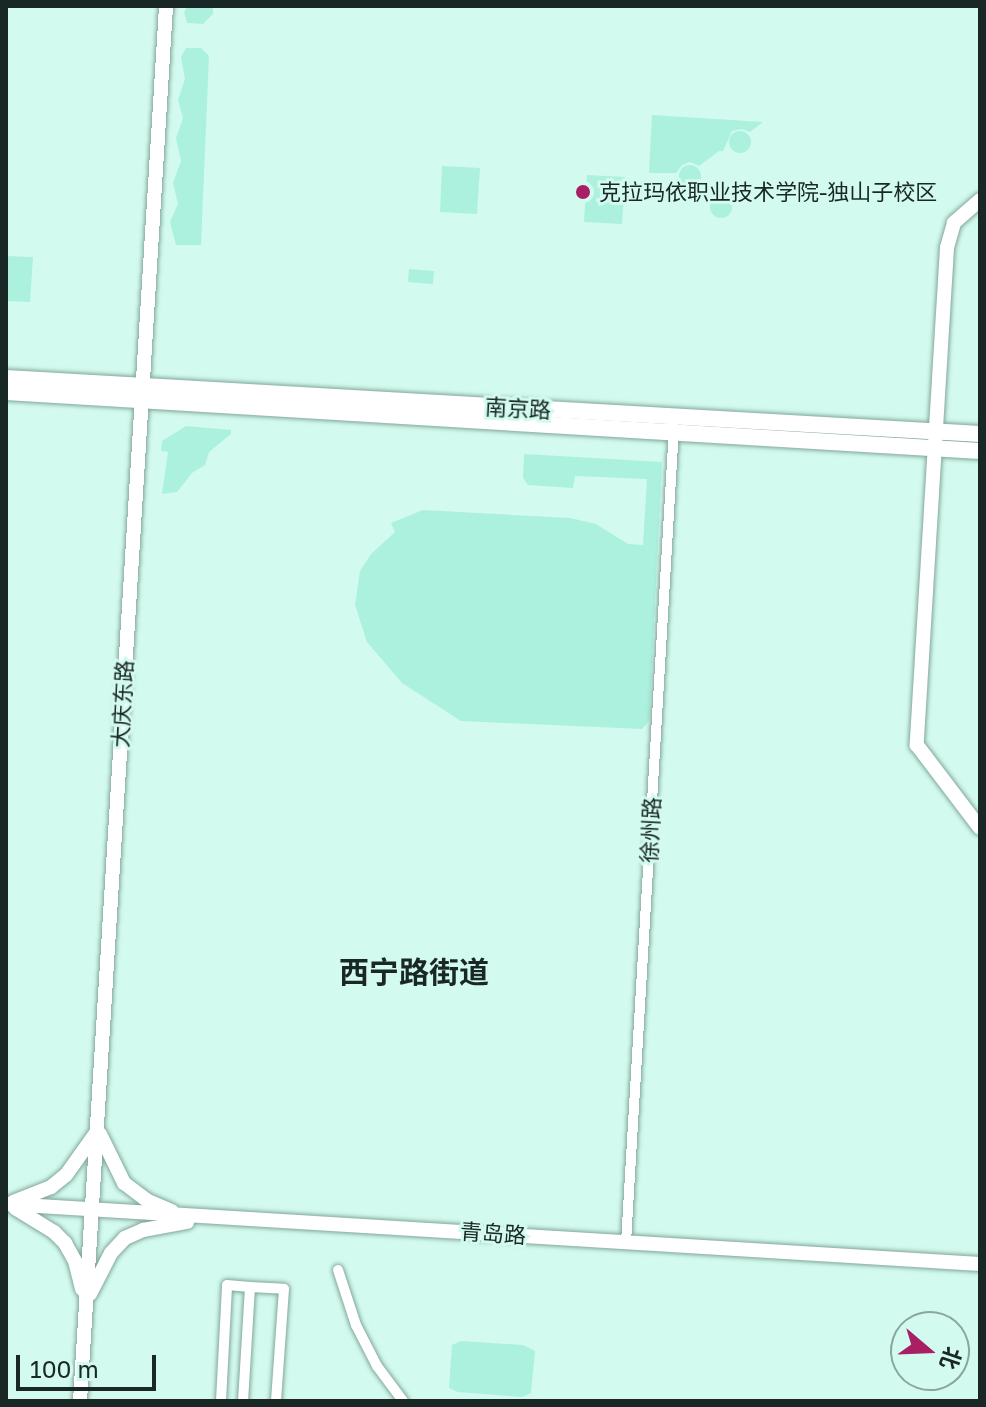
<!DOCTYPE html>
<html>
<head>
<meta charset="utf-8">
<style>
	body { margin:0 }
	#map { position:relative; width:986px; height:1407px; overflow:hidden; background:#d3faef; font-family:"Golos Text","Noto Sans SC",sans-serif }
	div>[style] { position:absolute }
	.green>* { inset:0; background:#abf1de }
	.round { border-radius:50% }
	.roads { filter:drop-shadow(0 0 2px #82a79c) drop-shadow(0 0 2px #82a79c) }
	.street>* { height:10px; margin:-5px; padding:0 5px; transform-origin:5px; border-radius:5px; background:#fff }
	.secondary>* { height:14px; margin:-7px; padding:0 7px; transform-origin:7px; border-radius:7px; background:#fff }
	.primary>* { height:16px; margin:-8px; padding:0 8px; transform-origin:8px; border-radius:8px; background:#fff }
	.dots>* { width:22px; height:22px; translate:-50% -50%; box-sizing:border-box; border:4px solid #d3faef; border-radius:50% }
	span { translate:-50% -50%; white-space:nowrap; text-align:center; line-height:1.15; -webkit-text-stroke:6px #d3faef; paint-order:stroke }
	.poi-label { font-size:22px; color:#192824 }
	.left { translate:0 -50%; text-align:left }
	.street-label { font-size:22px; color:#192824 }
	.district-label { font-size:30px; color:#192824; font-weight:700 }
	.frame { position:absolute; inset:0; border:8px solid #192824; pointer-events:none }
	.north { position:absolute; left:890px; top:1311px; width:80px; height:80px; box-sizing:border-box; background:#d3faef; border:2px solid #89a69e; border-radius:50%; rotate:109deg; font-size:22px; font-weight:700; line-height:32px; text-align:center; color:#192824 }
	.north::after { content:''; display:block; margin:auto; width:28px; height:36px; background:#a81f64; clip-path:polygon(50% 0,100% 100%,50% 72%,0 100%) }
	.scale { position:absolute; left:16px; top:1355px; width:140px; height:36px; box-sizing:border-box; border:4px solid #192824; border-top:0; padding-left:10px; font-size:24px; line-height:28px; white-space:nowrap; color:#192824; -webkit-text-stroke:6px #d3faef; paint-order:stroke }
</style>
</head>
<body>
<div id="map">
	<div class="green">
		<i style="clip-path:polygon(188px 6px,213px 6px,213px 14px,203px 24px,187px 23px,184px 12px)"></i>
		<i style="clip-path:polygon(186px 48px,201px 48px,209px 56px,201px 245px,176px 245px,170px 222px,178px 204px,173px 183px,181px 161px,176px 138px,183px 118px,178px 100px,185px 79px,181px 57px)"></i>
		<i style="clip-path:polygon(652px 115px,763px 122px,750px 132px,742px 129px,732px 131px,723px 151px,719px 151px,699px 166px,690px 162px,682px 165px,676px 173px,649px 173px)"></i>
		<i class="round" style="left:729px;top:131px;width:22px;height:22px"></i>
		<i class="round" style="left:679px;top:165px;width:22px;height:22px"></i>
		<i style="clip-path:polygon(442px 166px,480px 168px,477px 214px,440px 212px)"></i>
		<i style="clip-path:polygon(587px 175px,625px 177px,622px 224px,584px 222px)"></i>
		<i class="round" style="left:710px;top:196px;width:22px;height:22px"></i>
		<i style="clip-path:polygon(7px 256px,33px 257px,30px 302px,6px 301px)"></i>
		<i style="clip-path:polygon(409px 269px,434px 271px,433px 284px,408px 282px)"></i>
		<i style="clip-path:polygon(186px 426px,231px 430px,231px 434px,209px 452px,205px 465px,192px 473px,177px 492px,162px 494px,168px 452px,161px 451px,162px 441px)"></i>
		<i style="clip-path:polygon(524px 454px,662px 462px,649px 721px,642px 729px,461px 721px,402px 683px,367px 642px,355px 605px,360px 571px,371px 554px,395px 532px,391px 523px,423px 510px,570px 518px,596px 524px,628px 544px,643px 545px,647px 479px,575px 476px,573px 488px,528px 485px,523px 478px)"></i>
		<i style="clip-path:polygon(461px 1341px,523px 1345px,535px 1351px,531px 1393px,522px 1397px,458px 1392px,449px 1388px,452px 1345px)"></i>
	</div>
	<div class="roads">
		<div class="street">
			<i style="left:626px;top:1243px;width:817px;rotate:-86.63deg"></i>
			<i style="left:338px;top:1270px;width:58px;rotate:71.9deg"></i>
			<i style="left:356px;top:1325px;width:46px;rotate:62.9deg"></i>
			<i style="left:377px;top:1366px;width:44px;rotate:53.4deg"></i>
			<i style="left:250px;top:1287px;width:34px;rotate:3deg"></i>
			<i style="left:284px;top:1289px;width:112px;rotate:94.1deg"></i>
			<i style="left:221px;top:1401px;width:116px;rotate:-87deg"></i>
			<i style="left:227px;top:1285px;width:23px;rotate:5deg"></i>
			<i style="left:250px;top:1287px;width:114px;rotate:93.5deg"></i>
		</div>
		<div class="secondary">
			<i style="left:980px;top:200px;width:35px;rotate:139deg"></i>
			<i style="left:954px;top:223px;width:26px;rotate:106deg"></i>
			<i style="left:947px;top:248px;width:498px;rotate:93.5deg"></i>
			<i style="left:917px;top:745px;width:104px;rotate:52.8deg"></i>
			<i style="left:100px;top:1134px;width:55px;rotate:63.9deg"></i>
			<i style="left:124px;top:1183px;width:30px;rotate:37deg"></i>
			<i style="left:148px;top:1201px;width:26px;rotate:23deg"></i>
			<i style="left:13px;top:1202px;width:41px;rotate:-21.5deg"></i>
			<i style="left:51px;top:1187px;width:19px;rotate:-39deg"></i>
			<i style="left:66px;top:1175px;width:52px;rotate:-54.5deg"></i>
			<i style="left:6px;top:1204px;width:976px;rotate:3.53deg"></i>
			<i style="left:15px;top:1208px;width:46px;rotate:31.6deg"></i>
			<i style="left:54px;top:1232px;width:16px;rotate:45deg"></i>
			<i style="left:65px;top:1243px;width:21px;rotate:61deg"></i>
			<i style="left:75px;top:1261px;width:29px;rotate:76deg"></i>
			<i style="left:90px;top:1294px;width:46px;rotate:-62.9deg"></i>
			<i style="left:111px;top:1253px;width:21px;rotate:-47deg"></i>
			<i style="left:125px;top:1238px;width:20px;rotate:-24deg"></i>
			<i style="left:143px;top:1230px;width:45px;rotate:-10.3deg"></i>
			<i style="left:80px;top:1401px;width:1398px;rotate:-86.47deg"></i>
		</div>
		<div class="primary">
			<i style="left:6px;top:378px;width:976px;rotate:3.29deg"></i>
			<i style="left:6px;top:392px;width:976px;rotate:3.47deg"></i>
		</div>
	</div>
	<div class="dots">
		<i style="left:583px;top:192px;background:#a81f64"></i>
	</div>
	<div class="poi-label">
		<span class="left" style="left:599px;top:192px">克拉玛依职业技术学院-独山子校区</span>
	</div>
	<div class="street-label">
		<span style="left:518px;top:408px;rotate:3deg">南京路</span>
		<span style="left:122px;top:704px;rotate:-87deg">大庆东路</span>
		<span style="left:650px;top:830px;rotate:-87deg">徐州路</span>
		<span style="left:493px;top:1233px;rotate:4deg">青岛路</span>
	</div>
	<div class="district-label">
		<span style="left:414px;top:972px">西宁路街道</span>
	</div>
	<div class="frame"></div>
	<div class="north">北</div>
	<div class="scale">100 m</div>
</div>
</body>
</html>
